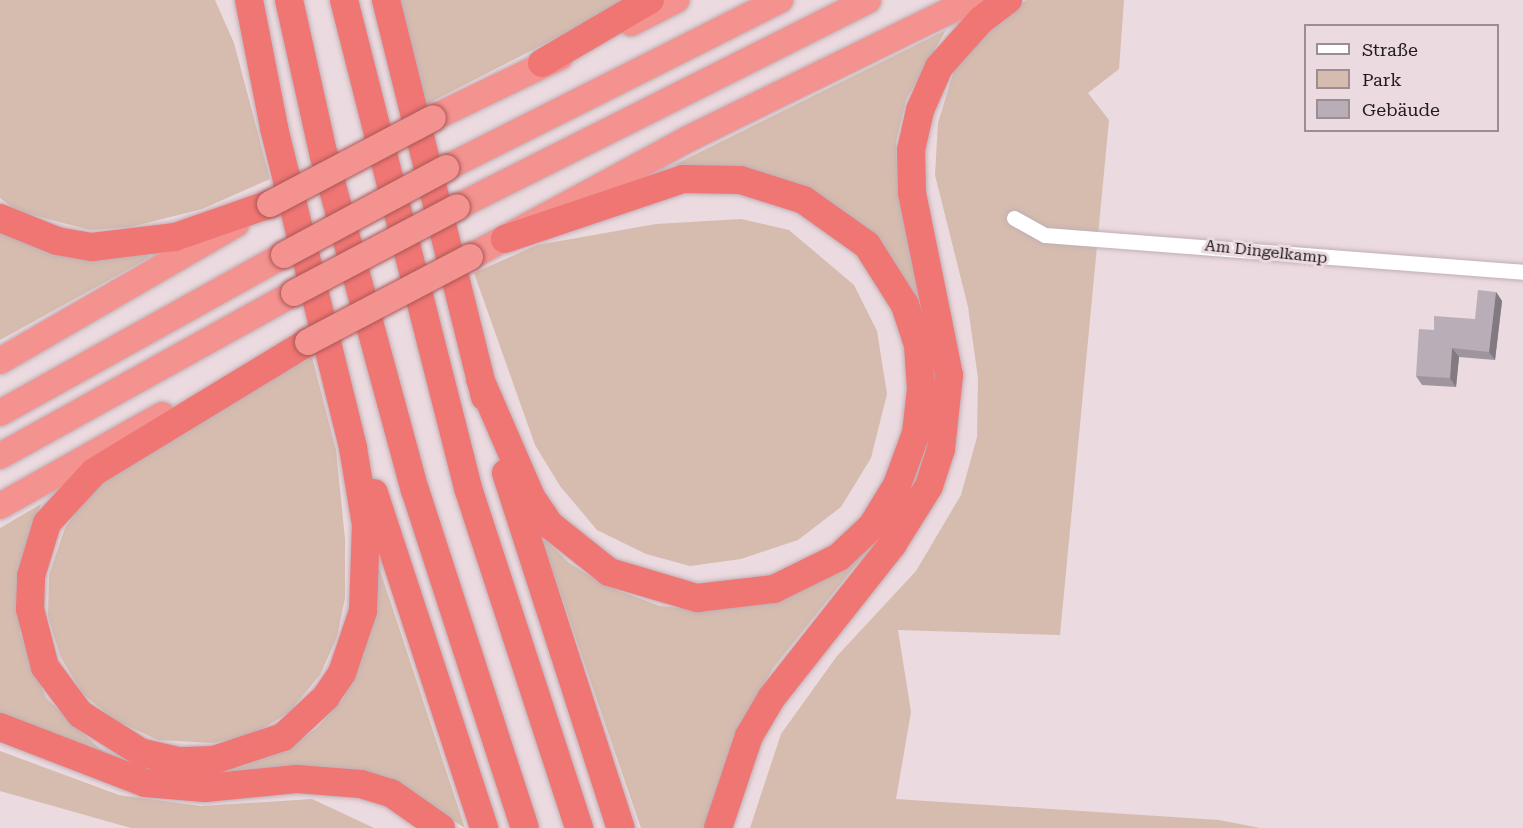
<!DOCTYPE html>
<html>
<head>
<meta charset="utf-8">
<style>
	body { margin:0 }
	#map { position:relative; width:1523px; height:828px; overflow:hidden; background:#ebdadf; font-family:"Roboto Serif",serif }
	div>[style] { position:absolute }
	.green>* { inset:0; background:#d5bcae }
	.roads { filter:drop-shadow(0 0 2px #c0afb5) drop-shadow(0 0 2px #c0afb5) }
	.minor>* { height:15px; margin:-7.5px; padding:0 7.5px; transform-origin:7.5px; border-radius:7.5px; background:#fff }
	.trunk>* { height:26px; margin:-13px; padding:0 13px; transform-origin:13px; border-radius:13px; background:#f3928f }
	.motorway>* { height:28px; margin:-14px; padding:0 14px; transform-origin:14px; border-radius:14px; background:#f07673 }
	.bridges { filter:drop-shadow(0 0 2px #a85655) drop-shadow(0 0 2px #a85655) }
	.trunk-bridge>* { height:26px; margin:-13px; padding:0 13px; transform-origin:13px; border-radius:13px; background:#f3928f }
	.wall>* { inset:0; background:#9f959e }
	.shaded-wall>* { inset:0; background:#827981 }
	.building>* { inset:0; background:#b9adb8 }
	span { translate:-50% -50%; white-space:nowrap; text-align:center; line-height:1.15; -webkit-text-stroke:6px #ebdadf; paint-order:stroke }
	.street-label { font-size:16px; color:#211b1d }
	.legend { position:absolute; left:1304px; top:24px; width:195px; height:108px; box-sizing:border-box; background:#ebdadf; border:2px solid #9a8e91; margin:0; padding:8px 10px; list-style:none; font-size:18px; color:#211b1d }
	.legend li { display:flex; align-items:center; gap:12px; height:30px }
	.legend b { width:30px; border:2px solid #9a8e91 }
</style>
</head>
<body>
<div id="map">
	<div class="green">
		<i style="clip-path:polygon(0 0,215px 0,234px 43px,270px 179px,202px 209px,131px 227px,90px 230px,17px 211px,0 198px)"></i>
		<i style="clip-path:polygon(400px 0,630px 0,423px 106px)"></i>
		<i style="clip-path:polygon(1026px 0,1124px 0,1119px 69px,1088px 93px,1109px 120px,1060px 635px,898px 630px,911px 712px,896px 799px,1219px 820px,1260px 828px,750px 828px,781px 734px,837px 656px,916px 571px,961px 495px,977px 437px,978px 378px,968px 307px,935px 175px,938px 123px,954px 70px,974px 41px)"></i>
		<i style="clip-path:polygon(946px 30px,906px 100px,896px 142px,898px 195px,938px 380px,935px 421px,912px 495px,773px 668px,738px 730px,706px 828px,641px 828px,540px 534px,569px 563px,606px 586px,660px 606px,709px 611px,761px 603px,815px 584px,929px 420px,864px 227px,796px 183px,674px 165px)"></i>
		<i style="clip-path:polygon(741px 219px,789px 230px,854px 285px,877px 331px,887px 394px,871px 458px,841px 507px,798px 540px,741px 559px,690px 566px,646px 554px,597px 530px,560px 486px,535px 445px,474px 273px,537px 245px,656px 224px)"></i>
		<i style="clip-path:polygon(0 233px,60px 255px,147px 252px,149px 258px,0 340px)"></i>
		<i style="clip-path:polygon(312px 357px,336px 450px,345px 539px,345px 598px,337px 637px,320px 675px,289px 712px,253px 735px,212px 743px,158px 740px,115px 720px,83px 694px,60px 656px,48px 616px,49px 575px,65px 528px,89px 494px,137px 454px)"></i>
		<i style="clip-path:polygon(41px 504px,20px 566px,20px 633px,46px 698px,99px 748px,129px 763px,226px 772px,285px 751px,317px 728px,343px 699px,364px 654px,378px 564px,465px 828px,426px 803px,160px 776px,0 716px,0 528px)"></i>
		<i style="clip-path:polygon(0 751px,119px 795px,201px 806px,312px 799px,374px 828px,131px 828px,0 791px)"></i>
	</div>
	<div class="roads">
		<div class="minor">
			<i style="left:1014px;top:218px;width:35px;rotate:29deg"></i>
			<i style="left:1045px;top:235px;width:479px;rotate:4.4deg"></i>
		</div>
		<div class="trunk">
			<i style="left:631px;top:23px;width:51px;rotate:-27.1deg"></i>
			<i style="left:433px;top:118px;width:141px;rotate:-25.7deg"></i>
			<i style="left:446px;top:168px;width:374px;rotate:-26.7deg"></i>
			<i style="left:457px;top:207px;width:460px;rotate:-26.7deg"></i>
			<i style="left:470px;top:257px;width:248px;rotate:-28.4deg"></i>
			<i style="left:688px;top:139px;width:316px;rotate:-26.1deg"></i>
			<i style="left:0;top:361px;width:273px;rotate:-30.1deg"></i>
			<i style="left:0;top:413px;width:325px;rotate:-29.1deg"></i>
			<i style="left:0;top:456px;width:336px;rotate:-29deg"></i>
			<i style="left:0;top:506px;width:186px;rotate:-29.3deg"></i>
		</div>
		<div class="motorway">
			<i style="left:249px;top:0;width:130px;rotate:78.9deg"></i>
			<i style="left:274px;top:128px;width:330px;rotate:76.1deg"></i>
			<i style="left:353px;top:448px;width:78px;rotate:80.4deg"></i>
			<i style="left:366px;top:525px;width:86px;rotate:92deg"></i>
			<i style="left:363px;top:611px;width:65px;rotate:108.7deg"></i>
			<i style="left:342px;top:673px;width:29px;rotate:124deg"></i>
			<i style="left:326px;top:697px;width:59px;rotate:137.1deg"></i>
			<i style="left:283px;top:737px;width:73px;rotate:161.6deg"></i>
			<i style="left:214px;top:760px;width:36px;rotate:178deg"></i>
			<i style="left:178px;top:761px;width:37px;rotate:-167deg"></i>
			<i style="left:142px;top:753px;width:73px;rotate:-147.8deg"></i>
			<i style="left:80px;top:714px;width:59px;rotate:-126.7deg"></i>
			<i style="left:45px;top:667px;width:60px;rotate:-104.5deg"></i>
			<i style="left:30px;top:609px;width:33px;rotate:-88deg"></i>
			<i style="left:31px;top:576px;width:55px;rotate:-73.2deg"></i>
			<i style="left:47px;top:523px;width:69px;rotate:-47.3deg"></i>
			<i style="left:94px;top:472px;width:250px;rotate:-31.3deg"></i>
			<i style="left:289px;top:0;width:160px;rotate:77.4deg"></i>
			<i style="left:324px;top:156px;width:346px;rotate:74.8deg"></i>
			<i style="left:415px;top:490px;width:355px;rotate:72deg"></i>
			<i style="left:344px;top:0;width:504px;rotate:75.74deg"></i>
			<i style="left:468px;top:488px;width:358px;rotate:71.9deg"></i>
			<i style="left:386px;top:0;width:409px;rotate:76deg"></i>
			<i style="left:542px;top:63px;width:125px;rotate:-30.3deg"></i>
			<i style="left:0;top:218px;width:61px;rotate:22deg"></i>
			<i style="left:57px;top:241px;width:36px;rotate:10deg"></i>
			<i style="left:92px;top:247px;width:84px;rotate:-6.9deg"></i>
			<i style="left:175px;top:237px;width:101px;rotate:-19.2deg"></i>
			<i style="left:480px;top:379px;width:129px;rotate:66.6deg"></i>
			<i style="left:531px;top:497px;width:34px;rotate:56deg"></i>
			<i style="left:550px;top:525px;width:75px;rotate:38.5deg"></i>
			<i style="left:609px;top:572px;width:92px;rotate:16.5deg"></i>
			<i style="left:697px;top:598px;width:78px;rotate:-6.7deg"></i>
			<i style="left:774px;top:589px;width:72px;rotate:-26.2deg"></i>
			<i style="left:839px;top:557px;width:45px;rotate:-43.2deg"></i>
			<i style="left:872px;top:526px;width:48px;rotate:-58.6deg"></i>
			<i style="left:897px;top:485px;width:55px;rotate:-69.9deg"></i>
			<i style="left:916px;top:433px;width:44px;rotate:-83.5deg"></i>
			<i style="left:921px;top:389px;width:44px;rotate:-93.9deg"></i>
			<i style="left:918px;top:345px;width:42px;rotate:-108deg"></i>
			<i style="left:905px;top:305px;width:71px;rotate:-122.3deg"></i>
			<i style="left:867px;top:245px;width:77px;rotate:-144.5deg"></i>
			<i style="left:804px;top:200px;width:67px;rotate:-162.6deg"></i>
			<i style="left:740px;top:180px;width:57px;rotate:-179deg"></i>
			<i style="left:683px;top:179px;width:188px;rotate:161.4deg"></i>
			<i style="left:506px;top:473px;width:373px;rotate:72.1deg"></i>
			<i style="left:374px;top:493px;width:353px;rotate:71.8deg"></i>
			<i style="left:0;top:727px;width:155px;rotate:21.1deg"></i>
			<i style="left:145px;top:783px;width:60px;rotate:4.8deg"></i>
			<i style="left:205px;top:788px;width:92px;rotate:-5.6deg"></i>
			<i style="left:297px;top:779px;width:64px;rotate:4.5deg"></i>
			<i style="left:361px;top:784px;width:31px;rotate:17deg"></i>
			<i style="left:391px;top:793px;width:61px;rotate:35deg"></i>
			<i style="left:718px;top:828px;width:97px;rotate:-71.4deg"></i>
			<i style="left:749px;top:736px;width:45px;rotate:-59.5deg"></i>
			<i style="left:772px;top:697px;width:194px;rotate:-51.7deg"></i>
			<i style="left:892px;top:545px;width:70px;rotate:-57.9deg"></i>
			<i style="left:929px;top:486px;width:39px;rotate:-72deg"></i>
			<i style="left:941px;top:449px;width:74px;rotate:-83.8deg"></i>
			<i style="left:949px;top:375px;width:186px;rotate:-101.5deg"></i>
			<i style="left:912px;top:193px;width:43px;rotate:-91.3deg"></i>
			<i style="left:911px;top:150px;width:41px;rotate:-77.3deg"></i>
			<i style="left:920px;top:110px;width:47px;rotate:-66.2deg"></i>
			<i style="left:939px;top:67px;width:63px;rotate:-48.2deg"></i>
			<i style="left:981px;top:20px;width:34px;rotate:-37deg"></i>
		</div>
	</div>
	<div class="bridges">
		<div class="trunk-bridge">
			<i style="left:270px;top:204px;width:184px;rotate:-27.8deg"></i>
			<i style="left:284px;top:255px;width:184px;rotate:-28.2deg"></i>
			<i style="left:294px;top:293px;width:184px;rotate:-27.8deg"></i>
			<i style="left:308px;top:342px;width:183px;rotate:-27.7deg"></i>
		</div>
	</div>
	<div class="wall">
		<i style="clip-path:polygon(1496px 292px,1502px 301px,1495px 360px,1459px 357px,1456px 387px,1422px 385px,1416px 376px,1434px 330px,1475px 319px)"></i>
	</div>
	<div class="shaded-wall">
		<i style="clip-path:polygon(1496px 292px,1502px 301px,1495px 360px,1489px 352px)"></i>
		<i style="clip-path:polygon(1452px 348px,1459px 357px,1456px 387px,1450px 378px)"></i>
	</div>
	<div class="building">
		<i style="clip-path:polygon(1478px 290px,1496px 292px,1489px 352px,1452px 348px,1450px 378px,1416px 376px,1419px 329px,1434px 330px,1434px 316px,1475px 319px)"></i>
	</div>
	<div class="street-label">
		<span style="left:1266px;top:252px;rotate:6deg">Am Dingelkamp</span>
	</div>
	<ul class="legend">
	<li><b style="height:8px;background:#fff"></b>Straße</li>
	<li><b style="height:16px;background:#d5bcae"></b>Park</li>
	<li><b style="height:16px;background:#b9adb8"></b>Gebäude</li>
	</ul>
</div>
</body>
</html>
